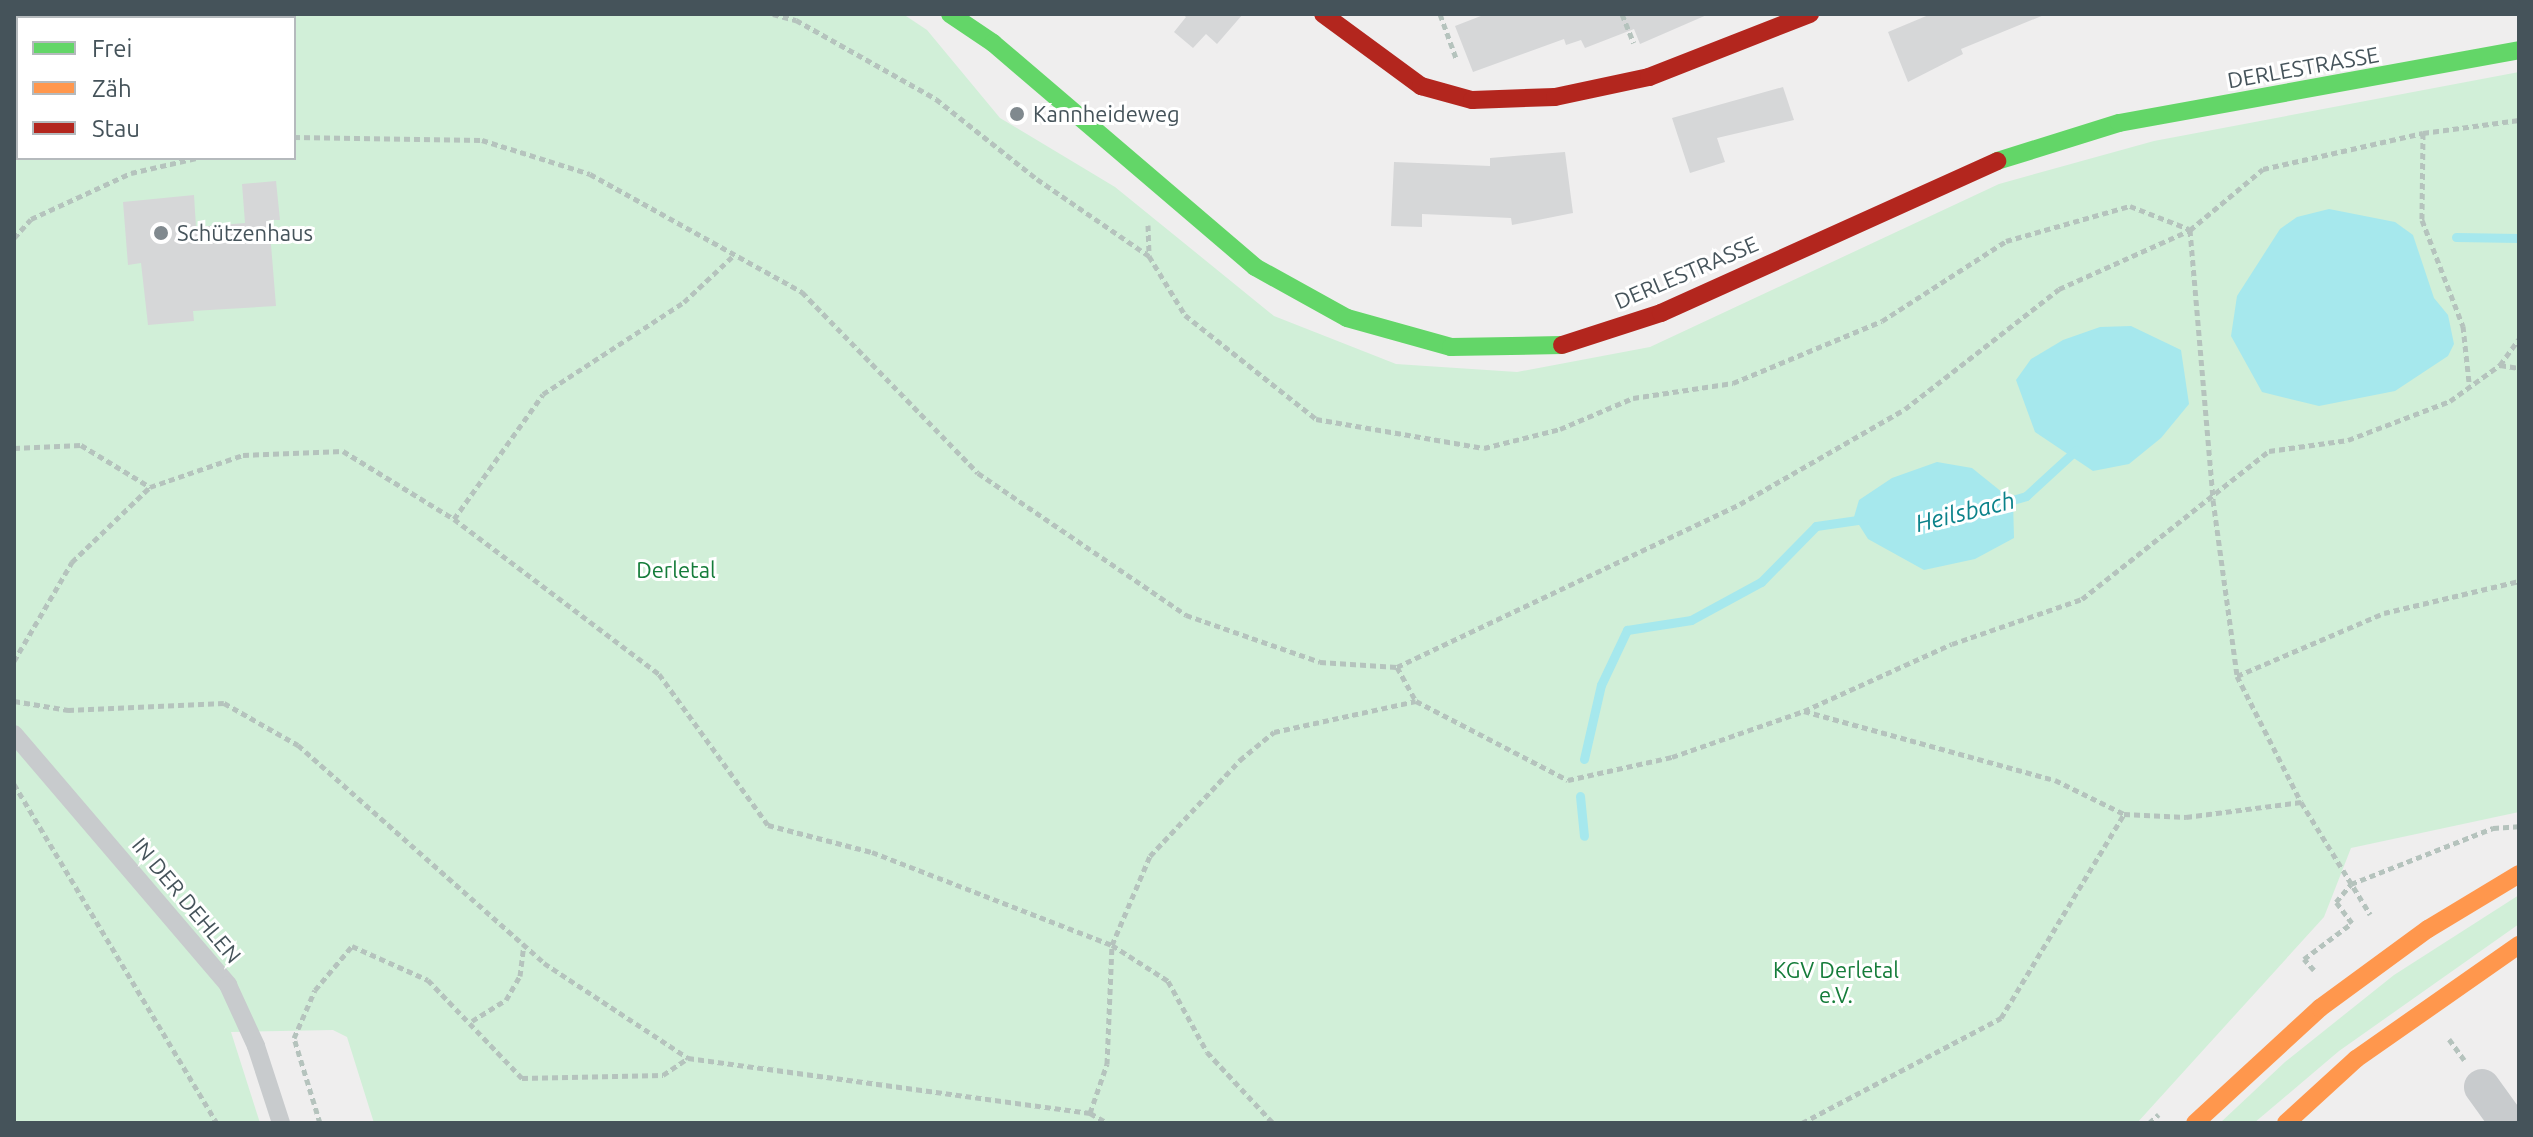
<!DOCTYPE html>
<html>
<head>
<meta charset="utf-8">
<style>
	body { margin:0 }
	#map { position:relative; width:2533px; height:1137px; overflow:hidden; background:#efeeee; font-family:Ubuntu,sans-serif }
	div>[style] { position:absolute }
	.green>* { inset:0; background:#d1efd8 }
	.water>* { inset:0; background:#a6e8ed }
	.stream>* { height:9px; margin:-4.5px; padding:0 4.5px; transform-origin:4.5px; border-radius:4.5px; background:#a6e8ed }
	.building>* { inset:0; background:#d6d7d8 }
	.path>* { height:5px; margin-top:-2.5px; transform-origin:0; background:repeating-linear-gradient(90deg,#b5c3bd 0 6px,transparent 0 10px) }
	.lane>* { height:18px; margin:-9px; padding:0 9px; transform-origin:9px; border-radius:9px; background:#c8cbcd }
	.street>* { height:36px; margin:-18px; padding:0 18px; transform-origin:18px; border-radius:18px; background:#c8cbcd }
	.fast>* { height:18px; margin:-9px; padding:0 9px; transform-origin:9px; border-radius:9px; background:#63d668 }
	.slow>* { height:18px; margin:-9px; padding:0 9px; transform-origin:9px; border-radius:9px; background:#ff974d }
	.jam>* { height:18px; margin:-9px; padding:0 9px; transform-origin:9px; border-radius:9px; background:#b3261e }
	.dots>* { width:22px; height:22px; translate:-50% -50%; box-sizing:border-box; border:4px solid #fff; border-radius:50% }
	span { translate:-50% -50%; white-space:nowrap; text-align:center; line-height:1.15; -webkit-text-stroke:6px #fff; paint-order:stroke }
	.street-label { font-size:22px; color:#45535a }
	.poi-label { font-size:22px; color:#45535a }
	.left { translate:0 -50%; text-align:left }
	.park-label { font-size:22px; color:#157c3a }
	.water-label { font-size:24px; color:#0b828a; font-style:italic }
	.frame { position:absolute; inset:0; border:16px solid #45535a; pointer-events:none }
	.legend { position:absolute; left:16px; top:16px; width:280px; height:144px; box-sizing:border-box; background:#fff; border:2px solid #b5babd; margin:0; padding:10px 14px; list-style:none; font-size:24px; color:#45535a }
	.legend li { display:flex; align-items:center; gap:16px; height:40px }
	.legend b { width:40px; border:2px solid #b5babd }
</style>
</head>
<body>
<div id="map">
	<div class="green">
		<i style="clip-path:polygon(evenodd,14px 14px,903px 14px,927px 30px,1000px 118px,1115px 187px,1274px 316px,1396px 364px,1517px 372px,1650px 347px,1999px 184px,2154px 141px,2519px 72px,2519px 812px,2351px 848px,2324px 917px,2137px 1123px,374px 1123px,347px 1037px,333px 1030px,231px 1032px,260px 1123px,14px 1123px,14px 14px,18px 18px,294px 18px,294px 158px,18px 158px,18px 18px)"></i>
		<i style="clip-path:polygon(2519px 895px,2519px 924px,2339px 1051px,2254px 1123px,2220px 1123px,2285px 1062px,2394px 975px)"></i>
	</div>
	<div class="water">
		<i style="clip-path:polygon(2329px 209px,2395px 222px,2413px 235px,2434px 298px,2448px 315px,2454px 344px,2448px 356px,2395px 391px,2319px 406px,2262px 392px,2231px 336px,2237px 296px,2280px 229px,2297px 217px)"></i>
		<i style="clip-path:polygon(2131px 326px,2181px 350px,2189px 404px,2161px 438px,2129px 464px,2093px 471px,2035px 432px,2016px 380px,2031px 359px,2063px 340px,2100px 327px)"></i>
		<i style="clip-path:polygon(1937px 462px,1972px 468px,2013px 501px,2014px 538px,1975px 559px,1924px 570px,1868px 539px,1854px 517px,1859px 500px,1892px 478px)"></i>
	</div>
	<div class="stream">
		<i style="left:2456px;top:237px;width:63px;rotate:0.9deg"></i>
		<i style="left:2002px;top:503px;width:25px;rotate:-16deg"></i>
		<i style="left:2026px;top:496px;width:68px;rotate:-42.6deg"></i>
		<i style="left:1584px;top:759px;width:76px;rotate:-77.1deg"></i>
		<i style="left:1601px;top:685px;width:61px;rotate:-64.7deg"></i>
		<i style="left:1627px;top:630px;width:65px;rotate:-8.9deg"></i>
		<i style="left:1691px;top:620px;width:80px;rotate:-28.5deg"></i>
		<i style="left:1761px;top:582px;width:78px;rotate:-45.5deg"></i>
		<i style="left:1816px;top:526px;width:49px;rotate:-8.3deg"></i>
		<i style="left:1580px;top:796px;width:40px;rotate:84.3deg"></i>
	</div>
	<div class="building">
		<i style="clip-path:polygon(1182px 14px,1243px 14px,1217px 44px,1206px 34px,1193px 48px,1174px 32px,1186px 17px)"></i>
		<i style="clip-path:polygon(1486px 14px,1709px 14px,1640px 44px,1634px 29px,1585px 48px,1581px 40px,1566px 45px,1564px 39px,1473px 72px,1455px 26px)"></i>
		<i style="clip-path:polygon(1931px 14px,2044px 14px,2044px 15px,1961px 49px,1963px 54px,1908px 82px,1888px 32px)"></i>
		<i style="clip-path:polygon(1783px 87px,1794px 120px,1717px 138px,1725px 162px,1690px 173px,1672px 118px)"></i>
		<i style="clip-path:polygon(1565px 152px,1573px 213px,1512px 225px,1511px 218px,1422px 214px,1422px 227px,1391px 226px,1394px 162px,1490px 166px,1490px 158px)"></i>
		<i style="clip-path:polygon(276px 181px,280px 220px,269px 220px,276px 306px,193px 311px,194px 321px,148px 325px,141px 263px,128px 265px,123px 202px,194px 195px,196px 227px,245px 223px,242px 184px)"></i>
	</div>
	<div class="path">
		<i style="left:773px;top:14px;width:24px;rotate:15deg"></i>
		<i style="left:796px;top:20px;width:161px;rotate:29.4deg"></i>
		<i style="left:936px;top:99px;width:129px;rotate:38.4deg"></i>
		<i style="left:1037px;top:179px;width:136px;rotate:34.5deg"></i>
		<i style="left:1149px;top:256px;width:69px;rotate:58.6deg"></i>
		<i style="left:1185px;top:315px;width:167px;rotate:38.4deg"></i>
		<i style="left:1316px;top:419px;width:170px;rotate:9.8deg"></i>
		<i style="left:1484px;top:448px;width:78px;rotate:-14deg"></i>
		<i style="left:1560px;top:429px;width:79px;rotate:-23deg"></i>
		<i style="left:1633px;top:398px;width:101px;rotate:-8.5deg"></i>
		<i style="left:1733px;top:383px;width:161px;rotate:-22.6deg"></i>
		<i style="left:1882px;top:321px;width:148px;rotate:-32.8deg"></i>
		<i style="left:2006px;top:241px;width:129px;rotate:-15.8deg"></i>
		<i style="left:2130px;top:206px;width:63px;rotate:21.3deg"></i>
		<i style="left:1440px;top:14px;width:47px;rotate:70deg"></i>
		<i style="left:1622px;top:14px;width:31px;rotate:68deg"></i>
		<i style="left:71px;top:18px;width:4px;rotate:-63deg"></i>
		<i style="left:14px;top:94px;width:6px;rotate:-51deg"></i>
		<i style="left:2423px;top:133px;width:87px;rotate:90.7deg"></i>
		<i style="left:2422px;top:220px;width:114px;rotate:68.9deg"></i>
		<i style="left:2463px;top:326px;width:56px;rotate:83.9deg"></i>
		<i style="left:294px;top:137px;width:188px;rotate:0.9deg"></i>
		<i style="left:482px;top:140px;width:113px;rotate:17.5deg"></i>
		<i style="left:590px;top:174px;width:243px;rotate:29.1deg"></i>
		<i style="left:802px;top:292px;width:252px;rotate:45.8deg"></i>
		<i style="left:978px;top:473px;width:252px;rotate:34.3deg"></i>
		<i style="left:1186px;top:615px;width:142px;rotate:19.3deg"></i>
		<i style="left:1320px;top:662px;width:77px;rotate:3.7deg"></i>
		<i style="left:1397px;top:667px;width:380px;rotate:-25.4deg"></i>
		<i style="left:1740px;top:504px;width:190px;rotate:-29.9deg"></i>
		<i style="left:1905px;top:409px;width:195px;rotate:-37.9deg"></i>
		<i style="left:2059px;top:289px;width:144px;rotate:-24.2deg"></i>
		<i style="left:2190px;top:230px;width:95px;rotate:-39.9deg"></i>
		<i style="left:2263px;top:169px;width:164px;rotate:-12.7deg"></i>
		<i style="left:2423px;top:133px;width:97px;rotate:-7.7deg"></i>
		<i style="left:1148px;top:225px;width:30px;rotate:88deg"></i>
		<i style="left:2190px;top:230px;width:271px;rotate:85.1deg"></i>
		<i style="left:2213px;top:500px;width:178px;rotate:82.2deg"></i>
		<i style="left:2237px;top:676px;width:141px;rotate:63.1deg"></i>
		<i style="left:2301px;top:802px;width:132px;rotate:58.4deg"></i>
		<i style="left:14px;top:238px;width:25px;rotate:-48deg"></i>
		<i style="left:31px;top:219px;width:110px;rotate:-24.7deg"></i>
		<i style="left:131px;top:173px;width:68px;rotate:-12.8deg"></i>
		<i style="left:2500px;top:365px;width:19px;rotate:9deg"></i>
		<i style="left:14px;top:448px;width:67px;rotate:-2.6deg"></i>
		<i style="left:81px;top:445px;width:81px;rotate:31.3deg"></i>
		<i style="left:150px;top:487px;width:98px;rotate:-19deg"></i>
		<i style="left:243px;top:455px;width:100px;rotate:-2.3deg"></i>
		<i style="left:343px;top:451px;width:130px;rotate:31.5deg"></i>
		<i style="left:454px;top:519px;width:257px;rotate:37.1deg"></i>
		<i style="left:659px;top:674px;width:186px;rotate:54.2deg"></i>
		<i style="left:768px;top:825px;width:107px;rotate:14.6deg"></i>
		<i style="left:872px;top:852px;width:257px;rotate:21.2deg"></i>
		<i style="left:1112px;top:945px;width:97px;rotate:-66.9deg"></i>
		<i style="left:1150px;top:856px;width:132px;rotate:-46.8deg"></i>
		<i style="left:1240px;top:760px;width:44px;rotate:-39.5deg"></i>
		<i style="left:1274px;top:732px;width:145px;rotate:-12.3deg"></i>
		<i style="left:454px;top:519px;width:153px;rotate:-54.5deg"></i>
		<i style="left:543px;top:394px;width:168px;rotate:-33.1deg"></i>
		<i style="left:684px;top:302px;width:69px;rotate:-43.2deg"></i>
		<i style="left:14px;top:661px;width:115px;rotate:-59.6deg"></i>
		<i style="left:72px;top:562px;width:108px;rotate:-43.9deg"></i>
		<i style="left:1397px;top:667px;width:39px;rotate:61deg"></i>
		<i style="left:1416px;top:701px;width:171px;rotate:27.5deg"></i>
		<i style="left:1568px;top:780px;width:107px;rotate:-12.5deg"></i>
		<i style="left:1672px;top:757px;width:140px;rotate:-19.2deg"></i>
		<i style="left:1804px;top:711px;width:162px;rotate:-24.4deg"></i>
		<i style="left:1952px;top:644px;width:138px;rotate:-19.1deg"></i>
		<i style="left:2082px;top:599px;width:238px;rotate:-38.4deg"></i>
		<i style="left:2269px;top:451px;width:80px;rotate:-7.9deg"></i>
		<i style="left:2348px;top:440px;width:109px;rotate:-20.9deg"></i>
		<i style="left:2450px;top:401px;width:62px;rotate:-35.8deg"></i>
		<i style="left:2500px;top:365px;width:32px;rotate:-54deg"></i>
		<i style="left:2237px;top:676px;width:160px;rotate:-23.2deg"></i>
		<i style="left:2384px;top:613px;width:139px;rotate:-13.3deg"></i>
		<i style="left:14px;top:701px;width:55px;rotate:9.5deg"></i>
		<i style="left:68px;top:710px;width:156px;rotate:-2.6deg"></i>
		<i style="left:224px;top:703px;width:85px;rotate:29.6deg"></i>
		<i style="left:298px;top:745px;width:329px;rotate:41.5deg"></i>
		<i style="left:544px;top:963px;width:173px;rotate:33.4deg"></i>
		<i style="left:688px;top:1058px;width:406px;rotate:7.8deg"></i>
		<i style="left:1090px;top:1113px;width:20px;rotate:30deg"></i>
		<i style="left:1804px;top:711px;width:260px;rotate:15.4deg"></i>
		<i style="left:2055px;top:780px;width:77px;rotate:26.2deg"></i>
		<i style="left:2124px;top:814px;width:62px;rotate:2.8deg"></i>
		<i style="left:2186px;top:817px;width:116px;rotate:-7.4deg"></i>
		<i style="left:14px;top:784px;width:395px;rotate:59.1deg"></i>
		<i style="left:1112px;top:945px;width:67px;rotate:32.7deg"></i>
		<i style="left:1168px;top:981px;width:81px;rotate:61.2deg"></i>
		<i style="left:1207px;top:1052px;width:97px;rotate:47.1deg"></i>
		<i style="left:2314px;top:970px;width:15px;rotate:-132deg"></i>
		<i style="left:2304px;top:959px;width:60px;rotate:-36.9deg"></i>
		<i style="left:2352px;top:923px;width:26px;rotate:-127deg"></i>
		<i style="left:2336px;top:902px;width:23px;rotate:-50deg"></i>
		<i style="left:2351px;top:884px;width:153px;rotate:-21.5deg"></i>
		<i style="left:2493px;top:828px;width:26px;rotate:-4deg"></i>
		<i style="left:472px;top:1021px;width:40px;rotate:-32deg"></i>
		<i style="left:506px;top:1000px;width:28px;rotate:-60deg"></i>
		<i style="left:520px;top:976px;width:32px;rotate:-83deg"></i>
		<i style="left:2449px;top:1039px;width:26px;rotate:54deg"></i>
		<i style="left:1090px;top:1113px;width:52px;rotate:-70.9deg"></i>
		<i style="left:1107px;top:1064px;width:118px;rotate:-87.6deg"></i>
		<i style="left:320px;top:1123px;width:89px;rotate:-107deg"></i>
		<i style="left:294px;top:1038px;width:52px;rotate:-66.4deg"></i>
		<i style="left:315px;top:990px;width:57px;rotate:-49.9deg"></i>
		<i style="left:352px;top:946px;width:83px;rotate:24.1deg"></i>
		<i style="left:428px;top:980px;width:136px;rotate:46.2deg"></i>
		<i style="left:522px;top:1078px;width:141px;rotate:-1.2deg"></i>
		<i style="left:663px;top:1075px;width:30px;rotate:-34deg"></i>
		<i style="left:1802px;top:1123px;width:225px;rotate:-27.8deg"></i>
		<i style="left:2001px;top:1018px;width:238px;rotate:-58.9deg"></i>
		<i style="left:2149px;top:1123px;width:13px;rotate:-42deg"></i>
	</div>
	<div class="lane">
		<i style="left:14px;top:734px;width:330px;rotate:49.5deg"></i>
		<i style="left:228px;top:985px;width:67px;rotate:65.3deg"></i>
		<i style="left:256px;top:1046px;width:81px;rotate:72deg"></i>
	</div>
	<div class="street">
		<i style="left:2482px;top:1087px;width:44px;rotate:54.2deg"></i>
	</div>
	<div class="fast">
		<i style="left:950px;top:14px;width:52px;rotate:34deg"></i>
		<i style="left:993px;top:43px;width:345px;rotate:40.5deg"></i>
		<i style="left:1255px;top:267px;width:105px;rotate:29deg"></i>
		<i style="left:1347px;top:318px;width:108px;rotate:15.6deg"></i>
		<i style="left:1451px;top:347px;width:111px;rotate:-1deg"></i>
		<i style="left:1997px;top:161px;width:128px;rotate:-17.3deg"></i>
		<i style="left:2119px;top:123px;width:407px;rotate:-10.3deg"></i>
	</div>
	<div class="slow">
		<i style="left:2195px;top:1123px;width:170px;rotate:-42.6deg"></i>
		<i style="left:2320px;top:1008px;width:134px;rotate:-36.2deg"></i>
		<i style="left:2428px;top:929px;width:106px;rotate:-31.1deg"></i>
		<i style="left:2286px;top:1123px;width:95px;rotate:-42.4deg"></i>
		<i style="left:2356px;top:1059px;width:199px;rotate:-35deg"></i>
	</div>
	<div class="jam">
		<i style="left:1323px;top:14px;width:122px;rotate:36.3deg"></i>
		<i style="left:1421px;top:86px;width:53px;rotate:15.4deg"></i>
		<i style="left:1472px;top:100px;width:83px;rotate:-2.1deg"></i>
		<i style="left:1555px;top:97px;width:96px;rotate:-12deg"></i>
		<i style="left:1649px;top:77px;width:173px;rotate:-21.4deg"></i>
		<i style="left:1562px;top:345px;width:104px;rotate:-17.9deg"></i>
		<i style="left:1661px;top:313px;width:369px;rotate:-24.3deg"></i>
	</div>
	<div class="dots">
		<i style="left:1017px;top:114px;background:#80898e"></i>
		<i style="left:161px;top:233px;background:#80898e"></i>
	</div>
	<div class="street-label">
		<span style="left:2303px;top:67px;rotate:-10deg">DERLESTRASSE</span>
		<span style="left:1686px;top:272px;rotate:-23deg">DERLESTRASSE</span>
		<span style="left:187px;top:900px;rotate:50deg">IN DER DEHLEN</span>
	</div>
	<div class="poi-label">
		<span class="left" style="left:1033px;top:114px">Kannheideweg</span>
		<span class="left" style="left:177px;top:233px">Schützenhaus</span>
	</div>
	<div class="park-label">
		<span style="left:676px;top:570px">Derletal</span>
		<span style="left:1836px;top:982px">KGV Derletal<br>e.V.</span>
	</div>
	<div class="water-label">
		<span style="left:1965px;top:512px;rotate:-14deg">Heilsbach</span>
	</div>
	<div class="frame"></div>
	<ul class="legend">
	<li><b style="height:10px;background:#63d668"></b>Frei</li>
	<li><b style="height:10px;background:#ff974d"></b>Zäh</li>
	<li><b style="height:10px;background:#b3261e"></b>Stau</li>
	</ul>
</div>
</body>
</html>
